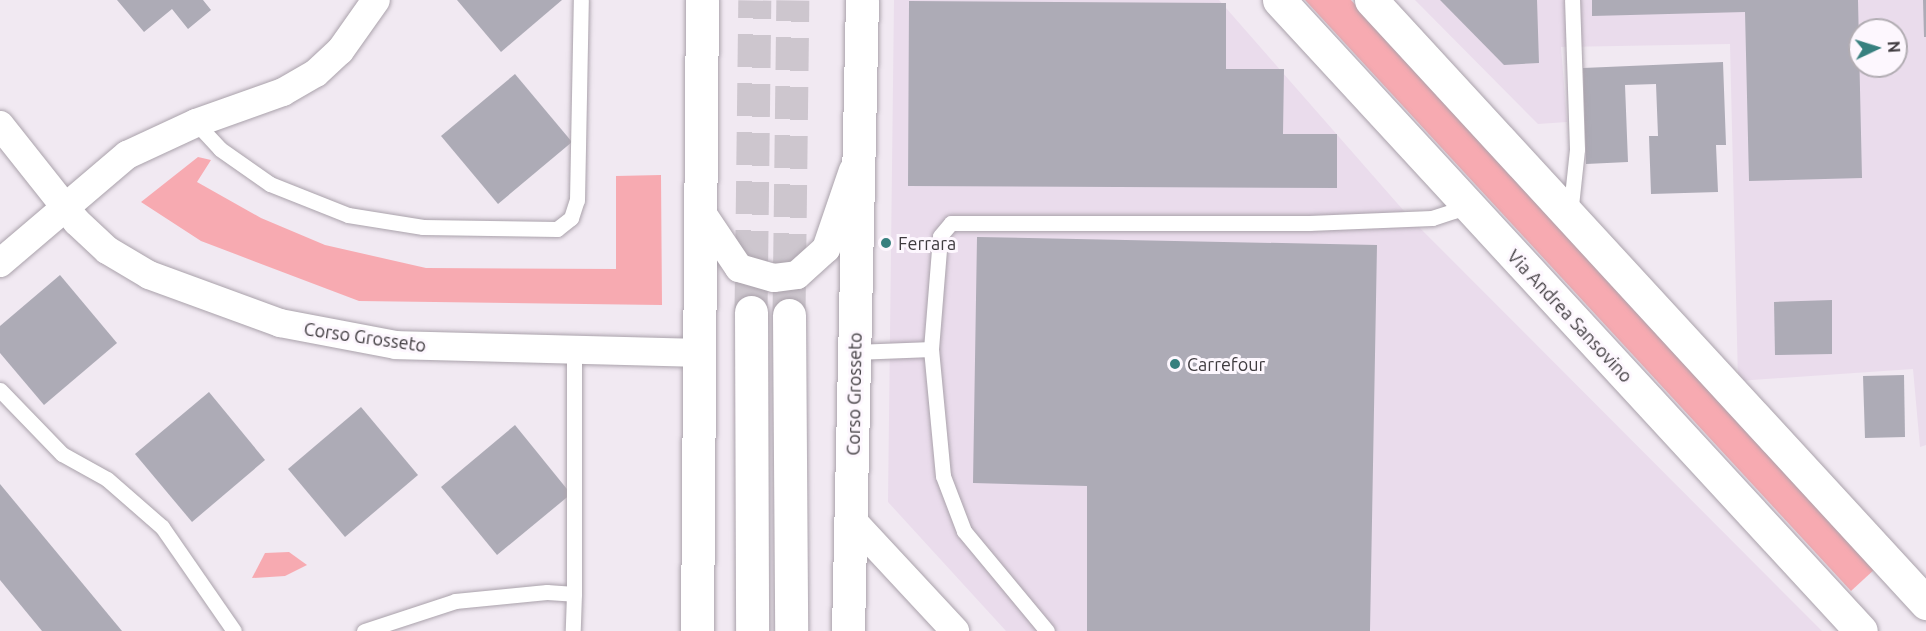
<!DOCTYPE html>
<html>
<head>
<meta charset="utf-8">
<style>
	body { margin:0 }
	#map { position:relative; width:1926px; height:631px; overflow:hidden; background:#f1e9f2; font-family:Ubuntu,sans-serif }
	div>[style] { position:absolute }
	.built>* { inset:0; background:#eadcec }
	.green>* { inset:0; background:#f7aab1 }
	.building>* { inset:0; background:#adabb6 }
	.secondary-tunnel>* { height:33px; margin-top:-16.5px; transform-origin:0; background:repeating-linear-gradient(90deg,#cdc6ce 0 33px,transparent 0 49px) }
	.roads { filter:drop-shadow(0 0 2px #aaa2ab) drop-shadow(0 0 2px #aaa2ab) }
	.service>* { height:15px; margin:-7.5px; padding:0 7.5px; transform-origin:7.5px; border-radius:7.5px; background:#fff }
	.minor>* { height:28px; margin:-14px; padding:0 14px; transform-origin:14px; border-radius:14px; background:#fff }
	.secondary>* { height:33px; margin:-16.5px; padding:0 16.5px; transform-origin:16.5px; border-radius:16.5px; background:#fff }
	.dots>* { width:16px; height:16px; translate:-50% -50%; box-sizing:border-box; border:3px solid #fdf7fe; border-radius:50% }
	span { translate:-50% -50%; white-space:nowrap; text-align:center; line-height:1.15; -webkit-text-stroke:6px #fdf7fe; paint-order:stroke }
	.poi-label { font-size:18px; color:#3f3b3f }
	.left { translate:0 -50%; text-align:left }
	.street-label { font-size:18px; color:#3f3b3f }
	.north { position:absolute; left:1848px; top:18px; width:60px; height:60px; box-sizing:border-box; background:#fdf7fe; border:2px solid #b1acb2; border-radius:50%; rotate:86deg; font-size:16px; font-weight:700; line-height:24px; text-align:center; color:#3f3b3f }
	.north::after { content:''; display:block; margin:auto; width:21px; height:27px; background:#37807f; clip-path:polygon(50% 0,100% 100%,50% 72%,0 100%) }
</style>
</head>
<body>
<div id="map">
	<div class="built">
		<i style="clip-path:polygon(894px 0,1219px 0,1411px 219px,1822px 631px,1006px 631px,888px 502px)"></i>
		<i style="clip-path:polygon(evenodd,1415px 0,1926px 0,1926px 445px,1920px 447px,1913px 369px,1738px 381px,1730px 44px,1561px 47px,1567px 122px,1538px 124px,1415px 0,1860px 30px,1896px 30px,1896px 66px,1860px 66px,1860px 30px)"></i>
	</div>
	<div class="green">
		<i style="clip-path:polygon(1305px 0,1351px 0,1876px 568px,1851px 591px)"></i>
		<i style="clip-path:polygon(198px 157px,211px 160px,197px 182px,261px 218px,325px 245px,426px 268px,616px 269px,616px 176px,661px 175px,662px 305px,359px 301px,201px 241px,141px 202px)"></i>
		<i style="clip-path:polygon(289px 552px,307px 565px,285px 576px,252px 578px,265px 553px)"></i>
	</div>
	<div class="building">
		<i style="clip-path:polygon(117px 0,203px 0,211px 10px,188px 29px,172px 9px,144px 32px)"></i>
		<i style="clip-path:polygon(457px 0,562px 0,501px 52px)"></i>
		<i style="clip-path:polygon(1440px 0,1537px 0,1539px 63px,1504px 65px)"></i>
		<i style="clip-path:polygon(1592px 0,1858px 0,1862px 178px,1749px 181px,1745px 12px,1592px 16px)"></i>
		<i style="clip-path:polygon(1923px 0,1926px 0,1926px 37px,1924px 37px)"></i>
		<i style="clip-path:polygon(909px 1px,1226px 3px,1226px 69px,1284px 69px,1283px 134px,1337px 134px,1337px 188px,908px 186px)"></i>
		<i style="clip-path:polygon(1723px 62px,1726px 145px,1716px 145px,1718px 192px,1651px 194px,1649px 136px,1658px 136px,1656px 84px,1625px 85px,1628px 162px,1586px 164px,1583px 68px)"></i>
		<i style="clip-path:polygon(515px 74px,572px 142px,498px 204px,441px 136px)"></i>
		<i style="clip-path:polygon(977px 237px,1377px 245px,1370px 631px,1087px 631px,1087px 486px,973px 483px)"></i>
		<i style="clip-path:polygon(60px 275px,117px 343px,44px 405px,0 353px,0 326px)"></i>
		<i style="clip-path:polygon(1832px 300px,1832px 354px,1775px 355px,1774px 302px)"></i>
		<i style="clip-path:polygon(1904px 375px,1905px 437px,1865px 438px,1863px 376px)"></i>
		<i style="clip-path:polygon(209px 392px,265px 460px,192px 522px,135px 454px)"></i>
		<i style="clip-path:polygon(361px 407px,418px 475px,345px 537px,288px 469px)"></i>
		<i style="clip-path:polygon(515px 425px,571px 494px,497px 555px,441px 487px)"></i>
		<i style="clip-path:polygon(0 484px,122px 631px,42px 631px,0 580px)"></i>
	</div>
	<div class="secondary-tunnel">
		<i style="left:751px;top:312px;width:312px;rotate:-89.3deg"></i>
		<i style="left:789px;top:315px;width:315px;rotate:-89.3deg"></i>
	</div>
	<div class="roads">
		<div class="service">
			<i style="left:196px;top:123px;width:35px;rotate:47deg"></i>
			<i style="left:220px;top:149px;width:61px;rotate:35deg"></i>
			<i style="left:270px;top:184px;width:84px;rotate:21.7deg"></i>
			<i style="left:348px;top:215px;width:76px;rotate:9.1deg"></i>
			<i style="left:423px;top:227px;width:134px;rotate:0.9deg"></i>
			<i style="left:557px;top:229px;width:18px;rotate:-38deg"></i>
			<i style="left:571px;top:218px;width:19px;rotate:-72deg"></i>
			<i style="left:577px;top:200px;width:200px;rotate:-88.9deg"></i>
			<i style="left:1570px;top:215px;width:66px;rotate:-83.9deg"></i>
			<i style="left:1577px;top:149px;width:149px;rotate:-91.9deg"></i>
			<i style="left:855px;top:352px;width:76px;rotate:-2.3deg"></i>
			<i style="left:0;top:390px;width:89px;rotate:45.9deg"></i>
			<i style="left:62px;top:454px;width:51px;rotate:29.1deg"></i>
			<i style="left:107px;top:479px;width:73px;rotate:41.1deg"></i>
			<i style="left:162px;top:527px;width:126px;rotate:55.3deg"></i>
			<i style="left:574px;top:594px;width:244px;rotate:-90deg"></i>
			<i style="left:364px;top:631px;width:96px;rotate:-18.2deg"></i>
			<i style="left:455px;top:601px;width:92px;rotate:-5.6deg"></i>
			<i style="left:547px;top:592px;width:27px;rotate:4deg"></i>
			<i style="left:574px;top:594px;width:37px;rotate:92deg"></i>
			<i style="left:1047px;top:631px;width:130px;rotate:-129.7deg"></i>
			<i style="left:964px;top:531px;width:59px;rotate:-110.9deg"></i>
			<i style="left:943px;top:476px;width:128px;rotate:-95.4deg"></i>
			<i style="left:931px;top:349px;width:113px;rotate:-85.4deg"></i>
			<i style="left:940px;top:236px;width:17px;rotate:-50deg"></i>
			<i style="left:951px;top:223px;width:358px"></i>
			<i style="left:1309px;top:223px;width:123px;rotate:-2.3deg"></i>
			<i style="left:1432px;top:218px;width:39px;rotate:-18deg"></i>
		</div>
		<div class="minor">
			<i style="left:0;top:125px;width:124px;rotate:51.6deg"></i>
			<i style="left:77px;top:222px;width:41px;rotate:43deg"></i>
			<i style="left:107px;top:250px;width:49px;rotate:30.8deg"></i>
			<i style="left:149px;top:275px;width:140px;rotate:20.1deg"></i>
			<i style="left:280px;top:323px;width:118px;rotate:10.7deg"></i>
			<i style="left:396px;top:345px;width:302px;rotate:1.5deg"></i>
			<i style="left:700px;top:210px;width:70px;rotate:56.1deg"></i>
			<i style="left:739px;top:268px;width:36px;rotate:16deg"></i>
			<i style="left:774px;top:278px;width:23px;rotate:-7deg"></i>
			<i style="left:797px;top:275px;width:39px;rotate:-42deg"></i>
			<i style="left:826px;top:249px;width:83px;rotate:-71.1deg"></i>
			<i style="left:0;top:263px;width:167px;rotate:-40.4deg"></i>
			<i style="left:127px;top:155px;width:76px;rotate:-24.9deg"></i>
			<i style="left:196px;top:123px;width:92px;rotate:-19.6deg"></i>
			<i style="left:283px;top:92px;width:38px;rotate:-30deg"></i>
			<i style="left:316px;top:73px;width:33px;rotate:-43deg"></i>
			<i style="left:340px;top:51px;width:62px;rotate:-54.8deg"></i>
			<i style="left:851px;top:519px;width:153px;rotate:47.1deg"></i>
		</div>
		<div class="secondary">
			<i style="left:1279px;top:0;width:858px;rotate:47.31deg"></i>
			<i style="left:1371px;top:0;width:820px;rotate:47.37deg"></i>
			<i style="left:751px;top:312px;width:319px;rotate:89.8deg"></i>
			<i style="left:789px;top:315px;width:316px;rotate:89.6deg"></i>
			<i style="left:697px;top:631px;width:631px;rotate:-89.55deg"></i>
			<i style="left:848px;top:631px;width:631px;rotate:-88.73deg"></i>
		</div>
	</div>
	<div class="dots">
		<i style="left:886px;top:243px;background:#37807f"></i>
		<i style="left:1175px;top:364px;background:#37807f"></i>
	</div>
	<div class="poi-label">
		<span class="left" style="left:898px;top:243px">Ferrara</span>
		<span class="left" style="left:1187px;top:364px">Carrefour</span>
	</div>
	<div class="street-label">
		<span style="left:1570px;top:316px;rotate:47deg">Via Andrea Sansovino</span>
		<span style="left:365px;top:337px;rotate:8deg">Corso Grosseto</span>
		<span style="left:854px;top:394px;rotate:-89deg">Corso Grosseto</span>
	</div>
	<div class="north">N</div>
</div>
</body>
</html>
